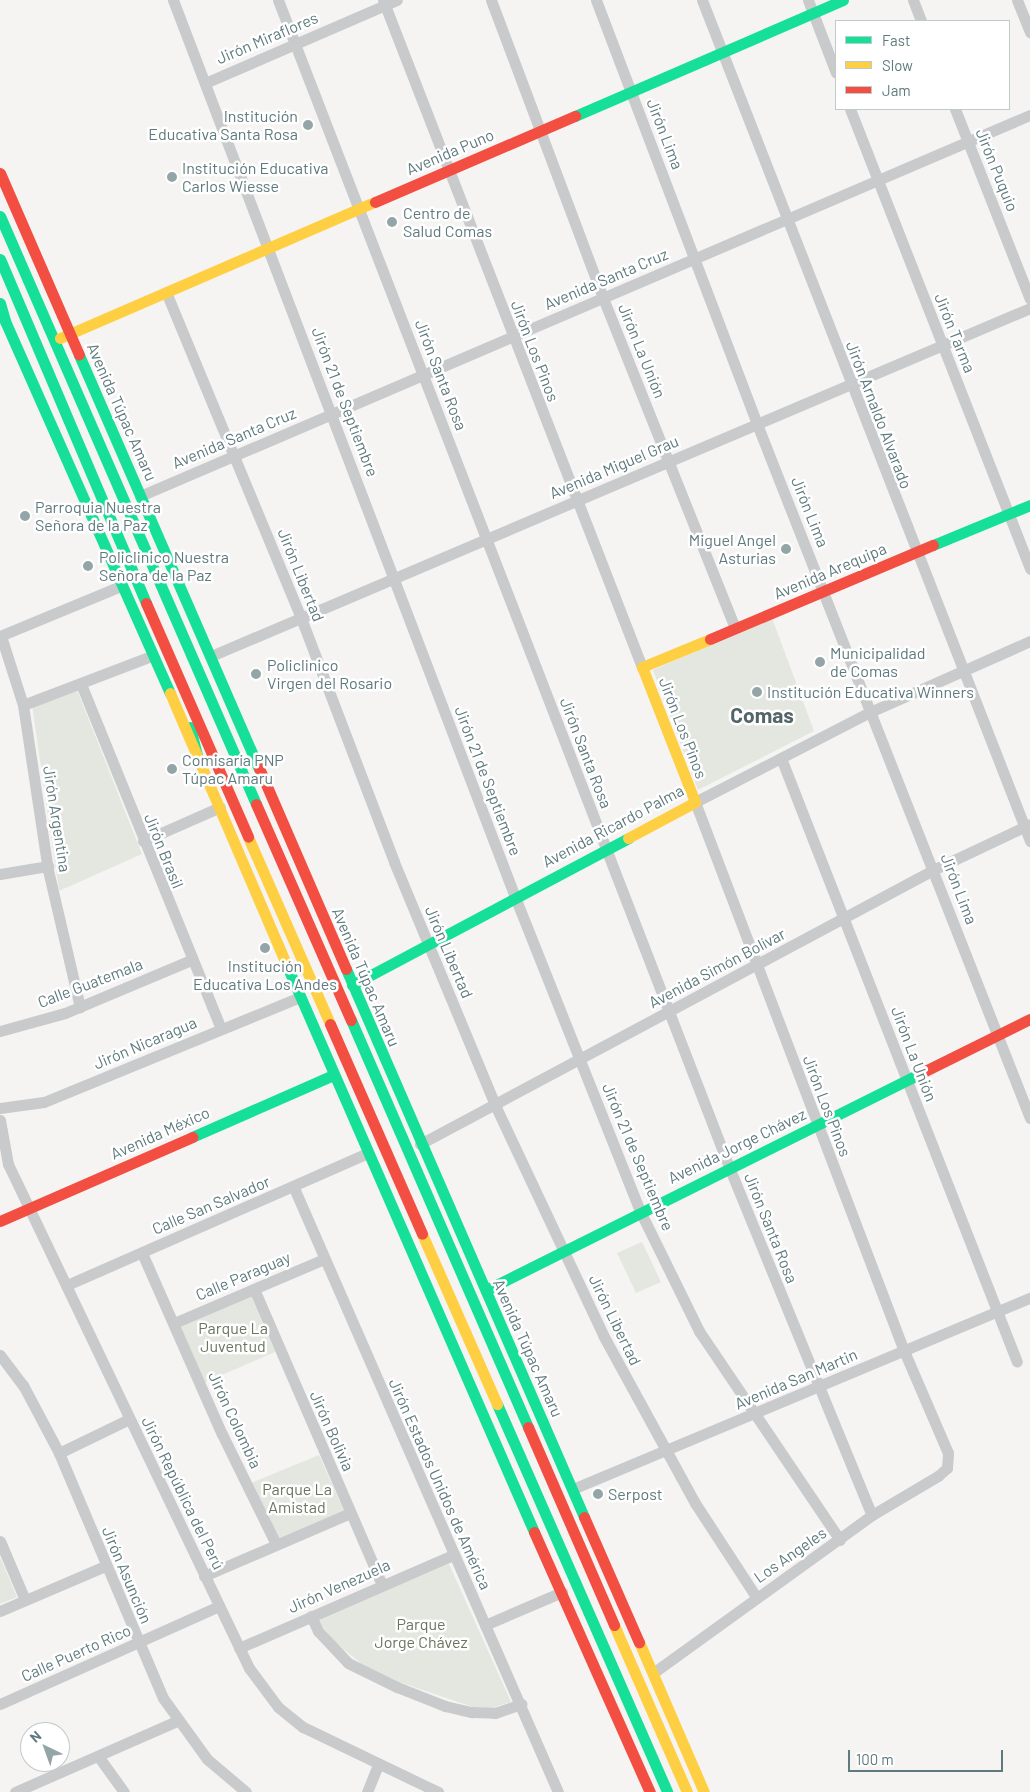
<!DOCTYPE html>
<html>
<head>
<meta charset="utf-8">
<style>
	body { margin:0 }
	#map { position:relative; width:1030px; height:1792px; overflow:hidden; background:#f5f4f3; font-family:Barlow,sans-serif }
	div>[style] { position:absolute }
	.green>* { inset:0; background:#e4e6e0 }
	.street>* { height:11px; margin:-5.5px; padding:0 5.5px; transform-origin:5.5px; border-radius:5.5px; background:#c9cacb }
	.fast>* { height:11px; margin:-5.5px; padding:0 5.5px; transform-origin:5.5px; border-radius:5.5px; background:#16e098 }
	.slow>* { height:11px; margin:-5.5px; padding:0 5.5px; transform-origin:5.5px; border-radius:5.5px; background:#ffcf43 }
	.jam>* { height:11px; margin:-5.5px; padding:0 5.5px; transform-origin:5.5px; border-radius:5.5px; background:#f24e42 }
	.dots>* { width:14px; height:14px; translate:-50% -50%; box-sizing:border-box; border:2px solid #fff; border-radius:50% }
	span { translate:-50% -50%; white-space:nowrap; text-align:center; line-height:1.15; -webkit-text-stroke:5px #fff; paint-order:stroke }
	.street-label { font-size:16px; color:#5f7a7e }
	.poi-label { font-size:16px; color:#5f7a7e }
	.right { translate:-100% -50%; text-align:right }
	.left { translate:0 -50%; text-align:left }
	.park-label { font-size:16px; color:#69765e }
	.district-label { font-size:21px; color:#526569; font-weight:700 }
	.legend { position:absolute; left:835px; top:20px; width:175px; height:90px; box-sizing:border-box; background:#fff; border:1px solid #bfcacb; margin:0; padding:6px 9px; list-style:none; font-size:15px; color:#5f7a7e }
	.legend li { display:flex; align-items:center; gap:10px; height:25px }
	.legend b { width:25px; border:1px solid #bfcacb }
	.north { position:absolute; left:20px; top:1722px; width:50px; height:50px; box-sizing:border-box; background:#fff; border:1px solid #bfcacb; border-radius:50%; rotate:318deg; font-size:14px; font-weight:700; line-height:20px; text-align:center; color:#5f7a7e }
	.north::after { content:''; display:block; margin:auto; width:18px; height:22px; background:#94a5a7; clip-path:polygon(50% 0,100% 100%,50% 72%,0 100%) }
	.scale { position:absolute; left:848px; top:1750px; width:155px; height:22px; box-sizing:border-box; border:2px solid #5f7a7e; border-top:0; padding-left:6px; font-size:15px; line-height:18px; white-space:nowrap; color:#5f7a7e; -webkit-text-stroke:4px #fff; paint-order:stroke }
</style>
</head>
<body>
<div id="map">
	<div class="green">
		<i style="clip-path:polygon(772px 618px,814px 731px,698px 790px,653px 670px)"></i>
		<i style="clip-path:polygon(77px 690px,142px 854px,59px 891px,32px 705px)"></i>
		<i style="clip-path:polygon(642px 1242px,661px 1282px,636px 1293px,617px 1253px)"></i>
		<i style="clip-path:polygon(251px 1296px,275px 1352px,203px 1383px,180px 1327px)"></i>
		<i style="clip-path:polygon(319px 1455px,344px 1511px,278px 1540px,251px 1483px)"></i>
		<i style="clip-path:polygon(0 1557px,17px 1597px,0 1604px)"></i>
		<i style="clip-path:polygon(449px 1564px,511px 1702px,491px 1708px,473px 1707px,399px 1682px,362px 1664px,337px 1644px,317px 1620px)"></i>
	</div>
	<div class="street">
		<i style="left:173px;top:0;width:960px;rotate:69.13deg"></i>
		<i style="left:515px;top:897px;width:338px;rotate:68.3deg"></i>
		<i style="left:640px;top:1211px;width:134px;rotate:63.8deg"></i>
		<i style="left:699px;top:1331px;width:252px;rotate:56deg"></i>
		<i style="left:278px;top:0;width:1251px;rotate:68.87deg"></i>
		<i style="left:729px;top:1167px;width:376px;rotate:67.7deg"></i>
		<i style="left:383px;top:0;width:716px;rotate:68.78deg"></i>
		<i style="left:491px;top:0;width:318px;rotate:69.4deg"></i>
		<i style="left:603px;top:298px;width:355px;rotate:68.2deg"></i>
		<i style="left:596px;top:0;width:454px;rotate:69.2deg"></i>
		<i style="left:757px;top:424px;width:746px;rotate:68.53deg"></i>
		<i style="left:702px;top:0;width:903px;rotate:68.69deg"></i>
		<i style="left:808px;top:0;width:78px;rotate:69deg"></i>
		<i style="left:913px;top:0;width:22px;rotate:69deg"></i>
		<i style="left:1017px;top:0;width:35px;rotate:68deg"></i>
		<i style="left:205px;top:83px;width:209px;rotate:-23.4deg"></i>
		<i style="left:850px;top:109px;width:494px;rotate:68.6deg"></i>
		<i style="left:955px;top:109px;width:204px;rotate:68.5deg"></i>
		<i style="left:166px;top:292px;width:353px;rotate:67.5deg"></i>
		<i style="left:301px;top:618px;width:261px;rotate:69.1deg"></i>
		<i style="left:394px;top:862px;width:263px;rotate:67.4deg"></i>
		<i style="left:495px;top:1105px;width:254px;rotate:64.8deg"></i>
		<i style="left:603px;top:1335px;width:192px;rotate:61.3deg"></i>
		<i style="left:695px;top:1503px;width:113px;rotate:56.9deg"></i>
		<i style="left:140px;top:496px;width:968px;rotate:-23.18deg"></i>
		<i style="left:0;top:636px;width:131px;rotate:-22.5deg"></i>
		<i style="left:1px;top:636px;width:72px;rotate:72.3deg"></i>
		<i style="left:23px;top:705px;width:167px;rotate:81.4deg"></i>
		<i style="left:48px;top:870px;width:141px;rotate:76.9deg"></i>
		<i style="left:211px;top:656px;width:890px;rotate:-23.02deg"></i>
		<i style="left:81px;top:684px;width:371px;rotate:67.9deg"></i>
		<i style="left:23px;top:705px;width:137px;rotate:-20.9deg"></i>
		<i style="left:781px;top:758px;width:648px;rotate:68.66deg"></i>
		<i style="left:143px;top:841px;width:84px;rotate:-23.8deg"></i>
		<i style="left:0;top:874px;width:49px;rotate:-9.5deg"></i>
		<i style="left:0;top:1031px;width:67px;rotate:-15.5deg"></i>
		<i style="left:65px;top:1013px;width:137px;rotate:-22.8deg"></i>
		<i style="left:0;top:1108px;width:44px;rotate:-7.8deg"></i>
		<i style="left:44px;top:1102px;width:277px;rotate:-22.3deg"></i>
		<i style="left:0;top:1120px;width:45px;rotate:79.7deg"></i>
		<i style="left:8px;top:1164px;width:559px;rotate:64.44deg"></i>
		<i style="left:249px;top:1668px;width:49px;rotate:53.4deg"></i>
		<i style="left:278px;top:1707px;width:32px;rotate:39deg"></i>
		<i style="left:303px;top:1727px;width:150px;rotate:25.7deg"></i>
		<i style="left:420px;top:1144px;width:584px;rotate:-28.1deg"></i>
		<i style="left:935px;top:869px;width:105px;rotate:-25.3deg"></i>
		<i style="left:294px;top:1188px;width:659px;rotate:66.39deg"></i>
		<i style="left:142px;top:1253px;width:198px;rotate:66.2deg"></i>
		<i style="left:222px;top:1434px;width:123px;rotate:63.9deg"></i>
		<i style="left:67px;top:1285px;width:328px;rotate:-23.7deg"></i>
		<i style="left:254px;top:1289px;width:322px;rotate:66.6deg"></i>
		<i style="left:174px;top:1323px;width:163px;rotate:-23.1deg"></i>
		<i style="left:0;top:1355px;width:38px;rotate:53deg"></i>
		<i style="left:23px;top:1385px;width:77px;rotate:62.1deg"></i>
		<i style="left:59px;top:1453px;width:266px;rotate:67deg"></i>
		<i style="left:163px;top:1698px;width:75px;rotate:54.2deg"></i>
		<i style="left:207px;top:1759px;width:51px;rotate:40.2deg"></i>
		<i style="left:59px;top:1453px;width:78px;rotate:-25.9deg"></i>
		<i style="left:575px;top:1488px;width:493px;rotate:-22.7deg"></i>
		<i style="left:0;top:1541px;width:64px;rotate:67deg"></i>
		<i style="left:204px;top:1576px;width:159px;rotate:-23.3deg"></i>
		<i style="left:0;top:1611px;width:114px;rotate:-23.2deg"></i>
		<i style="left:311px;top:1616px;width:17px;rotate:65deg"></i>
		<i style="left:318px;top:1631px;width:44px;rotate:46.8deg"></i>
		<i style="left:348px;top:1663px;width:55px;rotate:26.1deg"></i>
		<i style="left:397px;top:1687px;width:52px;rotate:21.6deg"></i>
		<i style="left:445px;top:1706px;width:28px;rotate:13deg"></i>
		<i style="left:472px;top:1712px;width:23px;rotate:2deg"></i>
		<i style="left:495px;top:1713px;width:28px;rotate:-19deg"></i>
		<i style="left:485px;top:1625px;width:84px;rotate:-23.2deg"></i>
		<i style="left:239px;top:1648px;width:233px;rotate:-23.5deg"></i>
		<i style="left:653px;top:1673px;width:270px;rotate:-35.8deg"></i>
		<i style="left:872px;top:1515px;width:77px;rotate:-30.6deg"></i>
		<i style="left:938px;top:1476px;width:12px;rotate:-42deg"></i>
		<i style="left:947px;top:1468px;width:15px;rotate:-86deg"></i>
		<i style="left:948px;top:1453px;width:111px;rotate:-113.3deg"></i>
		<i style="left:904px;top:1351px;width:587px;rotate:-110.84deg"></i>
		<i style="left:695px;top:802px;width:197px;rotate:-27.2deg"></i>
		<i style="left:870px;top:712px;width:175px;rotate:-23.9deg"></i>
		<i style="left:0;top:1704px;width:240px;rotate:-24.1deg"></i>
		<i style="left:98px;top:1756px;width:44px;rotate:54.2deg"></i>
		<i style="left:15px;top:1792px;width:177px;rotate:-23.7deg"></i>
		<i style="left:367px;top:1792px;width:29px;rotate:-68deg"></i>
	</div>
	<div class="fast">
		<i style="left:575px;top:116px;width:292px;rotate:-23.4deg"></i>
		<i style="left:0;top:216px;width:641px;rotate:66.47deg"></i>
		<i style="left:0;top:259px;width:374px;rotate:67deg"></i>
		<i style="left:0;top:303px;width:19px;rotate:74deg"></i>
		<i style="left:5px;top:321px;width:407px;rotate:66.1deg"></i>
		<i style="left:79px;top:355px;width:451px;rotate:66.5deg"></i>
		<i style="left:933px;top:545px;width:105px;rotate:-22.4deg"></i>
		<i style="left:190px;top:727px;width:32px;rotate:76deg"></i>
		<i style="left:287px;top:966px;width:618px;rotate:66.42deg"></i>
		<i style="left:346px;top:969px;width:597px;rotate:66.52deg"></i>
		<i style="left:352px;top:985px;width:313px;rotate:-28deg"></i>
		<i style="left:351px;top:1020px;width:444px;rotate:66.5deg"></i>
		<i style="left:192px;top:1137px;width:154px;rotate:-23.7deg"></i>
		<i style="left:486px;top:1290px;width:484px;rotate:-26.5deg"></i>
		<i style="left:497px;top:1404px;width:424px;rotate:66.3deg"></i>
	</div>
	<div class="slow">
		<i style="left:60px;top:338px;width:343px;rotate:-23.4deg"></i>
		<i style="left:170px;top:693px;width:297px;rotate:66.8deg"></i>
		<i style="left:248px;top:837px;width:204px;rotate:66.3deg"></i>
		<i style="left:628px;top:838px;width:76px;rotate:-28.2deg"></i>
		<i style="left:695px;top:802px;width:145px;rotate:-111.4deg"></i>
		<i style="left:642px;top:667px;width:74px;rotate:-22.4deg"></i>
		<i style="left:422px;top:1234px;width:186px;rotate:66.2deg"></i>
		<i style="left:614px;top:1625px;width:182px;rotate:66.4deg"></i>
		<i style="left:639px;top:1642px;width:163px;rotate:66.6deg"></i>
	</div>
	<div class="jam">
		<i style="left:0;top:173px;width:198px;rotate:66.5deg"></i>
		<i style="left:375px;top:202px;width:218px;rotate:-23.3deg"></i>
		<i style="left:146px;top:603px;width:255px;rotate:66.4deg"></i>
		<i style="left:710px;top:639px;width:242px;rotate:-22.9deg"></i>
		<i style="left:259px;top:768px;width:219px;rotate:66.6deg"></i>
		<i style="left:256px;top:804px;width:236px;rotate:66.3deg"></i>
		<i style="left:330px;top:1024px;width:229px;rotate:66.3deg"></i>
		<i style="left:919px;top:1074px;width:124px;rotate:-26.4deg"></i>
		<i style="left:0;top:1221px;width:210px;rotate:-23.6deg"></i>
		<i style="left:528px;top:1427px;width:216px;rotate:66.5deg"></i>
		<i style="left:584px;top:1517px;width:137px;rotate:66.3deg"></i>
		<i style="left:534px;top:1532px;width:285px;rotate:66deg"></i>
	</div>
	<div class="dots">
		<i style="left:308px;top:125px;background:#94a5a7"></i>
		<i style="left:172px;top:177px;background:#94a5a7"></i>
		<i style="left:392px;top:222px;background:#94a5a7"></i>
		<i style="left:25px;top:516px;background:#94a5a7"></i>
		<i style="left:786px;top:549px;background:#94a5a7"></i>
		<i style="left:88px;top:566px;background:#94a5a7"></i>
		<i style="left:820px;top:662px;background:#94a5a7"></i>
		<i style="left:256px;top:674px;background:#94a5a7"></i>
		<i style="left:757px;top:692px;background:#94a5a7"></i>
		<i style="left:172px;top:769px;background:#94a5a7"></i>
		<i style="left:265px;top:948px;background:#94a5a7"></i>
		<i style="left:598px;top:1494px;background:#94a5a7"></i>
	</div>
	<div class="street-label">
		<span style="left:267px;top:38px;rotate:-23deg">Jirón Miraflores</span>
		<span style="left:665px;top:134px;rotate:69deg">Jirón Lima</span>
		<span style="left:450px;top:152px;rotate:-23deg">Avenida Puno</span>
		<span style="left:997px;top:170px;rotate:68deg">Jirón Puquio</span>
		<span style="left:606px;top:279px;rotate:-23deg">Avenida Santa Cruz</span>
		<span style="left:955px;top:333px;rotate:68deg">Jirón Tarma</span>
		<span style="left:535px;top:351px;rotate:69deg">Jirón Los Pinos</span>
		<span style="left:642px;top:351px;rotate:68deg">Jirón La Unión</span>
		<span style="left:441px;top:375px;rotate:69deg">Jirón Santa Rosa</span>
		<span style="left:345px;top:402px;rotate:69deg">Jirón 21 de Septiembre</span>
		<span style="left:122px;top:412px;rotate:66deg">Avenida Túpac Amaru</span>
		<span style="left:879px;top:415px;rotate:69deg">Jirón Arnaldo Alvarado</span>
		<span style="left:234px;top:438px;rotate:-23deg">Avenida Santa Cruz</span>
		<span style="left:614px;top:467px;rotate:-23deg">Avenida Miguel Grau</span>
		<span style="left:810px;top:512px;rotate:68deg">Jirón Lima</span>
		<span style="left:830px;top:571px;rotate:-23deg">Avenida Arequipa</span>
		<span style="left:301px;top:575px;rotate:68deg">Jirón Libertad</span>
		<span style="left:683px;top:728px;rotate:69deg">Jirón Los Pinos</span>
		<span style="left:586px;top:753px;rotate:69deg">Jirón Santa Rosa</span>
		<span style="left:488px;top:781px;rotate:69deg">Jirón 21 de Septiembre</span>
		<span style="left:57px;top:819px;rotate:81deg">Jirón Argentina</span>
		<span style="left:613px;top:826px;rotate:-28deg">Avenida Ricardo Palma</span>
		<span style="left:164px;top:851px;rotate:68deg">Jirón Brasil</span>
		<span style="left:959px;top:889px;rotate:69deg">Jirón Lima</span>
		<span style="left:449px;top:952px;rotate:67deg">Jirón Libertad</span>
		<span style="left:717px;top:968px;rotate:-28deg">Avenida Simón Bolívar</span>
		<span style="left:366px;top:977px;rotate:67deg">Avenida Túpac Amaru</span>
		<span style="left:90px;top:983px;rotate:-21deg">Calle Guatemala</span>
		<span style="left:145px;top:1043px;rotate:-23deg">Jirón Nicaragua</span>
		<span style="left:914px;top:1054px;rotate:69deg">Jirón La Unión</span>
		<span style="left:827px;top:1106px;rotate:69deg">Jirón Los Pinos</span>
		<span style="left:160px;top:1133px;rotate:-24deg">Avenida México</span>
		<span style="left:737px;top:1146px;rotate:-26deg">Avenida Jorge Chávez</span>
		<span style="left:638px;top:1157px;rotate:67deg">Jirón 21 de Septiembre</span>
		<span style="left:211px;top:1205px;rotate:-23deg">Calle San Salvador</span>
		<span style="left:771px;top:1228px;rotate:68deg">Jirón Santa Rosa</span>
		<span style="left:243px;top:1276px;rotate:-23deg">Calle Paraguay</span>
		<span style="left:615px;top:1320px;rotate:64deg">Jirón Libertad</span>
		<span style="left:528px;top:1348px;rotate:66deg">Avenida Túpac Amaru</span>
		<span style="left:796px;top:1379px;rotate:-23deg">Avenida San Martin</span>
		<span style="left:235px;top:1420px;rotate:65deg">Jirón Colombia</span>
		<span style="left:332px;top:1431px;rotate:66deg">Jirón Bolivia</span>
		<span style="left:440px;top:1484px;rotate:66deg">Jirón Estados Unidos de América</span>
		<span style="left:183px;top:1493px;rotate:64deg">Jirón República del Perú</span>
		<span style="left:790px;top:1555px;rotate:-35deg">Los Angeles</span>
		<span style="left:127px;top:1575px;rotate:67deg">Jirón Asunción</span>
		<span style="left:339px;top:1586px;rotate:-24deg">Jirón Venezuela</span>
		<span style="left:76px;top:1653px;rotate:-24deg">Calle Puerto Rico</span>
	</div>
	<div class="poi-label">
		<span class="right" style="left:298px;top:125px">Institución<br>Educativa Santa Rosa</span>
		<span class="left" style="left:182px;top:177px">Institución Educativa<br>Carlos Wiesse</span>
		<span class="left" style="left:403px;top:222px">Centro de<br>Salud Comas</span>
		<span class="left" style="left:35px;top:516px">Parroquia Nuestra<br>Señora de la Paz</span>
		<span class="right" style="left:776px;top:549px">Miguel Angel<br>Asturias</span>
		<span class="left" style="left:99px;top:566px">Policlinico Nuestra<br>Señora de la Paz</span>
		<span class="left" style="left:830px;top:662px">Municipalidad<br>de Comas</span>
		<span class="left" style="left:267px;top:674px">Policlinico<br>Virgen del Rosario</span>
		<span class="left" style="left:767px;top:692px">Institución Educativa Winners</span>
		<span class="left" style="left:182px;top:769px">Comisaría PNP<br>Túpac Amaru</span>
		<span style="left:265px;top:975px">Institución<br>Educativa Los Andes</span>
		<span class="left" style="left:608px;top:1494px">Serpost</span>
	</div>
	<div class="park-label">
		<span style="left:233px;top:1337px">Parque La<br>Juventud</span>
		<span style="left:297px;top:1498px">Parque La<br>Amistad</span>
		<span style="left:421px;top:1633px">Parque<br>Jorge Chávez</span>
	</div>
	<div class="district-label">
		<span style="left:762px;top:715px">Comas</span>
	</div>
	<ul class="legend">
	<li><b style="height:6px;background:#16e098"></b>Fast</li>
	<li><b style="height:6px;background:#ffcf43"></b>Slow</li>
	<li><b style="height:6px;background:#f24e42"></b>Jam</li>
	</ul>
	<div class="north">N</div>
	<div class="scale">100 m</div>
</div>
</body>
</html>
